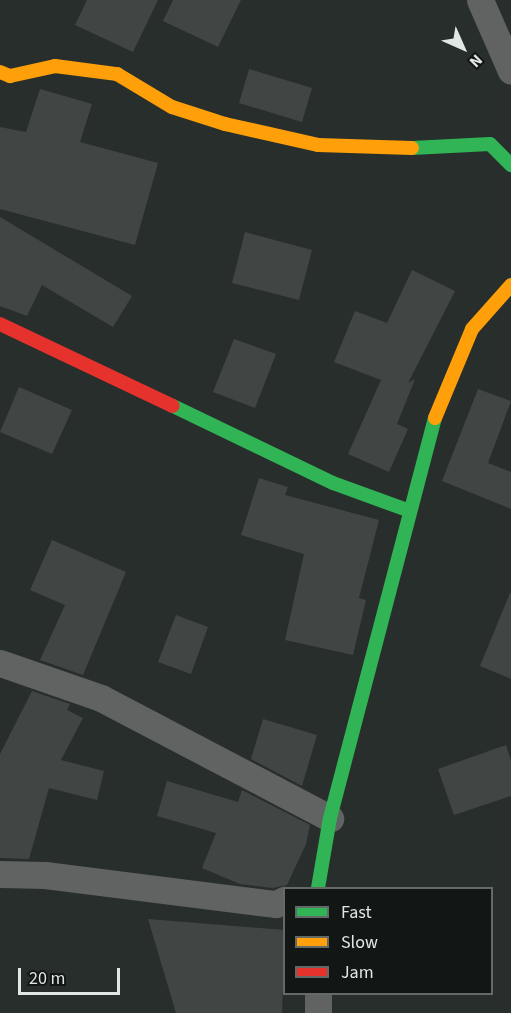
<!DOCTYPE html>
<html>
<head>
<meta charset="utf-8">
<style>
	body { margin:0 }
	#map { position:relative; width:511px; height:1013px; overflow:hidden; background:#282e2b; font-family:"Source Sans 3",sans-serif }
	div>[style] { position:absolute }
	.building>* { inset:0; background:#414644 }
	.street>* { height:27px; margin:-13.5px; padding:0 13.5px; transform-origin:13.5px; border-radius:13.5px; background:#606361 }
	.fast>* { height:14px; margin:-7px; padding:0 7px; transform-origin:7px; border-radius:7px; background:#30b455 }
	.slow>* { height:14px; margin:-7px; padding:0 7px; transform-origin:7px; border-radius:7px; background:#ff9f0a }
	.jam>* { height:14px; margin:-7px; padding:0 7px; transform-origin:7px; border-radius:7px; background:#e5322d }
	span { translate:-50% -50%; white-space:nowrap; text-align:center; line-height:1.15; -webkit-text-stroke:6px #121614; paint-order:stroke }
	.legend { position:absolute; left:283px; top:887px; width:210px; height:108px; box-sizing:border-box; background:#121614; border:2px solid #656a67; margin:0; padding:8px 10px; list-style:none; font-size:18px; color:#e1e7e4 }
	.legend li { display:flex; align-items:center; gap:12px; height:30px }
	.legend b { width:30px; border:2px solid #656a67 }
	.north { position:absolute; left:433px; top:18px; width:60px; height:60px; -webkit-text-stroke:4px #121614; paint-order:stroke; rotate:135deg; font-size:16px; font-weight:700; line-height:24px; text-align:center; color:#e1e7e4 }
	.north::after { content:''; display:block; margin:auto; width:21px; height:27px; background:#e1e7e4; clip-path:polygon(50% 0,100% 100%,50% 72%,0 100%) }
	.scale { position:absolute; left:18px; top:968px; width:102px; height:27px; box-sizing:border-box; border:3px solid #e1e7e4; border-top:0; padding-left:8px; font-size:18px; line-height:21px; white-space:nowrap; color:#e1e7e4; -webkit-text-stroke:4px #121614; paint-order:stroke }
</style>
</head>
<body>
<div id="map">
	<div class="building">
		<i style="clip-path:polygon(87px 0,158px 0,133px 52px,75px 25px)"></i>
		<i style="clip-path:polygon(173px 0,241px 0,218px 47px,163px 21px)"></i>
		<i style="clip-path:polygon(249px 69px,312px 88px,302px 122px,239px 103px)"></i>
		<i style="clip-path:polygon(40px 89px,92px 104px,80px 142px,158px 163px,135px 245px,0 209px,0 127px,26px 132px)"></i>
		<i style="clip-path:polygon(0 217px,132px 296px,113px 327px,42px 285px,27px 316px,0 306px)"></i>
		<i style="clip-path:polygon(245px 232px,312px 250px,299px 300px,232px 283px)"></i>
		<i style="clip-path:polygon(412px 270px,455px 291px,408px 383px,415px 379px,397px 424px,408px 429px,389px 472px,348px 454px,381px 380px,334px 362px,355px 311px,387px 323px)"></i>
		<i style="clip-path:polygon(234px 339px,276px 354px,255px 408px,213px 392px)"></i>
		<i style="clip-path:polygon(19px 387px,72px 410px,52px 454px,0 432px)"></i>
		<i style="clip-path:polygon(478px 389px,511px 401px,488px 463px,511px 472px,511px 509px,442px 481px)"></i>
		<i style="clip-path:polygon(259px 478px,288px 487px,285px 495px,379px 520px,359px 598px,366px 600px,353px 655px,285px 640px,304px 554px,241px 535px)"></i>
		<i style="clip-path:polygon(52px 540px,126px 572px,83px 675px,40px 660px,65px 605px,30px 590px)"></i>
		<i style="clip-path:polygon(510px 593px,511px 593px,511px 679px,480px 666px)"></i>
		<i style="clip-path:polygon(176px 615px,208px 627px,191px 674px,158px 662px)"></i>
		<i style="clip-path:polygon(32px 691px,70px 704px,67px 710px,83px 718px,61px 760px,104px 771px,97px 800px,49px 788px,29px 859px,0 858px,0 754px)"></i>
		<i style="clip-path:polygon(263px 719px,317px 735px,302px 786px,251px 759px)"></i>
		<i style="clip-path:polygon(506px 745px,511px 761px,511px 796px,454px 815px,438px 769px)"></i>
		<i style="clip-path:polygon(167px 781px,238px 802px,242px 790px,310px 825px,306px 844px,287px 885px,273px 888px,240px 884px,202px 868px,216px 833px,157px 816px)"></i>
		<i style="clip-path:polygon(148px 919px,285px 930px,282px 1013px,176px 1013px)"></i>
	</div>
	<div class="street">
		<i style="left:480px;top:0;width:77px;rotate:66.4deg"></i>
		<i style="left:0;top:663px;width:107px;rotate:19.1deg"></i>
		<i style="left:101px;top:698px;width:259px;rotate:27.7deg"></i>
		<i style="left:0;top:874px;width:45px;rotate:1.3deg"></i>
		<i style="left:45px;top:875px;width:233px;rotate:7.2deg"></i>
		<i style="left:276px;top:904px;width:9px;rotate:-27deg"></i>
		<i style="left:318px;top:994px;width:19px;rotate:90deg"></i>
	</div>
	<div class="fast">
		<i style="left:412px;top:148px;width:78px;rotate:-2.9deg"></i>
		<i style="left:490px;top:144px;width:30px;rotate:45deg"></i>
		<i style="left:173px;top:406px;width:178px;rotate:25.7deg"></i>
		<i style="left:333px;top:483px;width:82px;rotate:20deg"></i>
		<i style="left:318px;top:888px;width:71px;rotate:-80.3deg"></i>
		<i style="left:330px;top:818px;width:414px;rotate:-75.3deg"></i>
	</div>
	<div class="slow">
		<i style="left:0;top:72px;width:11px;rotate:22deg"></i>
		<i style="left:10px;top:76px;width:46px;rotate:-12.5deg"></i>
		<i style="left:55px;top:66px;width:63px;rotate:7.4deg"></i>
		<i style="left:117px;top:74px;width:64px;rotate:31deg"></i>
		<i style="left:172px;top:107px;width:56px;rotate:17.8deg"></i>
		<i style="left:225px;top:124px;width:95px;rotate:12.7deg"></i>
		<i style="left:318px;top:145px;width:94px;rotate:1.8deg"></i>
		<i style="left:435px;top:418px;width:96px;rotate:-67.4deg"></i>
		<i style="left:472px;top:329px;width:59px;rotate:-48.4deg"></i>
	</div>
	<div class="jam">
		<i style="left:0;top:324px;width:191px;rotate:25.4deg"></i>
	</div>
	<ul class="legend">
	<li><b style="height:8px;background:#30b455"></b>Fast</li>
	<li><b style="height:8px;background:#ff9f0a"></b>Slow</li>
	<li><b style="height:8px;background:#e5322d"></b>Jam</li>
	</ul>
	<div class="north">N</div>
	<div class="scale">20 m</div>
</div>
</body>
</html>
